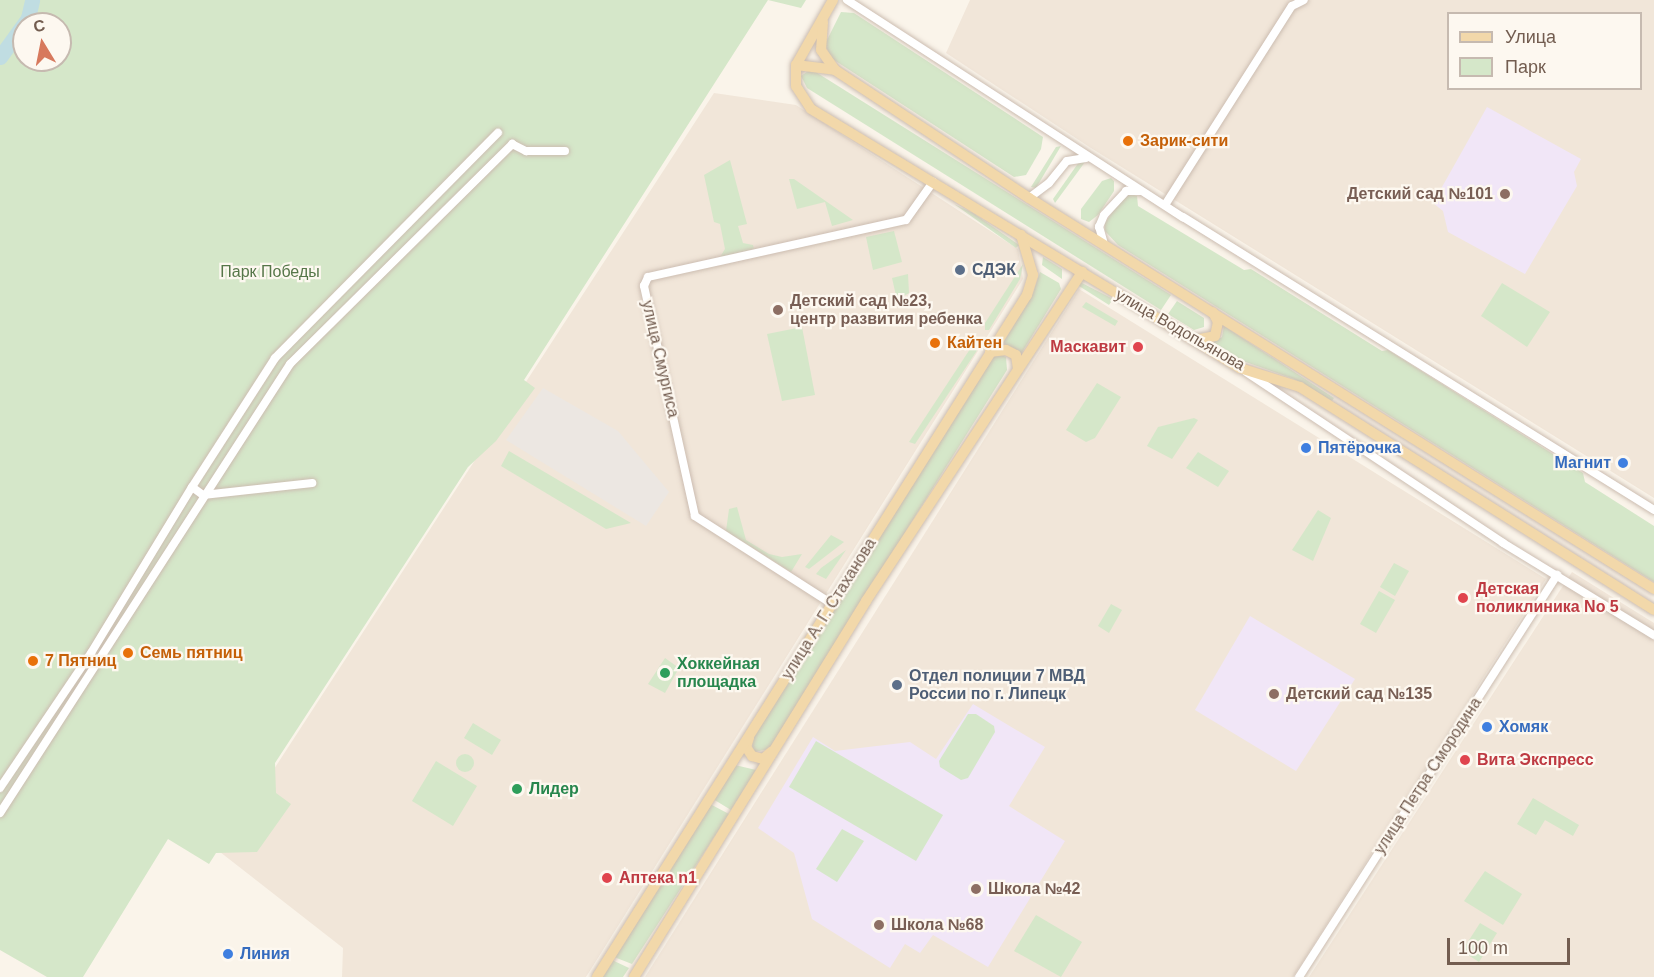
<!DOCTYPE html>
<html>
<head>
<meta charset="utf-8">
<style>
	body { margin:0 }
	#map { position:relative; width:1654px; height:977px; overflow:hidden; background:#faf4ea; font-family:Arial,sans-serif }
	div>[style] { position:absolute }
	.residential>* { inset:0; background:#f1e6d9 }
	.industrial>* { inset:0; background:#ece7e2 }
	.education>* { inset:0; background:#f1e6f7 }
	.green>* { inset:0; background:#d5e7c9 }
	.round { border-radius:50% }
	.river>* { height:15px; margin:-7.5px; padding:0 7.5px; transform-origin:7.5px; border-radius:7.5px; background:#c0dde2 }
	.roads { filter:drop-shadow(0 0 2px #ccbdb1) drop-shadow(0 0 2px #ccbdb1) }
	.minor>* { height:8px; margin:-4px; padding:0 4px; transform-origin:4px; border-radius:4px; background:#fff }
	.major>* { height:10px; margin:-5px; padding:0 5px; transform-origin:5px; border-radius:5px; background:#f2d8aa }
	.dots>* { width:16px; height:16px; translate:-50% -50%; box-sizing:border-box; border:3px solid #fdf8f0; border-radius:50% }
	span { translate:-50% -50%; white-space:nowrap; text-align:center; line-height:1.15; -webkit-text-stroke:4.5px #fdf8f0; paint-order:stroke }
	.food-label { font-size:16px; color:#c56008; font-weight:700 }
	.left { translate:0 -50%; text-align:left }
	.education-label { font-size:16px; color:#785e54; font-weight:700 }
	.right { translate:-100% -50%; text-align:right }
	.service-label { font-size:16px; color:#4e5e75; font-weight:700 }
	.park-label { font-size:16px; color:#567749 }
	.street-label { font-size:16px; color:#735d50 }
	.health-label { font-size:16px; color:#be3a42; font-weight:700 }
	.shop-label { font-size:16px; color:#366cbe; font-weight:700 }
	.leisure-label { font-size:16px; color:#27864d; font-weight:700 }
	.legend { position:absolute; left:1447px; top:12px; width:195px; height:78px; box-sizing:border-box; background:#fdf8f0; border:2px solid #c6bab0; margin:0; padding:8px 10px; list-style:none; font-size:18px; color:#735d50 }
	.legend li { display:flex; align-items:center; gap:12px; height:30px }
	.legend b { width:30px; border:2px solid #c6bab0 }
	.north { position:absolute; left:12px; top:12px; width:60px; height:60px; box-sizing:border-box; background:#fdf8f0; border:2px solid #c6bab0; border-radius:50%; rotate:350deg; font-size:16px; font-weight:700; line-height:24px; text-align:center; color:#735d50 }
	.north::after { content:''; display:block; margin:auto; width:21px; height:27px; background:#d7795d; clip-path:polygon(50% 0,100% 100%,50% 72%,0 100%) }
	.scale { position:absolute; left:1447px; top:938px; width:123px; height:27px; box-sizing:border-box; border:3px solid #735d50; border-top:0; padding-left:8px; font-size:18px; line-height:21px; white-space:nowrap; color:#735d50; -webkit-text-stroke:4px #fdf8f0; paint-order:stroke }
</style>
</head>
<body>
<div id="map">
	<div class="residential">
		<i style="clip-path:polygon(evenodd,970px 0,1654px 0,1654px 498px,1091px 148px,946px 53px,970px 0,1448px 14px,1640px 14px,1640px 88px,1448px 88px,1448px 14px)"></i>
		<i style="clip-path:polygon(714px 93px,796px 105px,1018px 249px,1023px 279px,586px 977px,342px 977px,343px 948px,220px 852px)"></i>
		<i style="clip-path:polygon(1079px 289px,1546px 579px,1293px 977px,645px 977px)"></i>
		<i style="clip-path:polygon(1572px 572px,1654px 623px,1654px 977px,1309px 977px)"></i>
	</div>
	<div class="industrial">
		<i style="clip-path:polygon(543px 388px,618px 431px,669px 492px,646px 526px,506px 440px)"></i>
	</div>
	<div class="education">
		<i style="clip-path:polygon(1487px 107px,1581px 159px,1574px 172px,1577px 186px,1525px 274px,1448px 232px,1443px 211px,1433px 203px)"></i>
		<i style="clip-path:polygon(1250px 616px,1355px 679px,1296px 771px,1195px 710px)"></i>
		<i style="clip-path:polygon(973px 704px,1045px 747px,1009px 806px,1065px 841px,988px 967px,933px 935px,920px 953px,905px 944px,890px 968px,812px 919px,794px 853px,758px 828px,813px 737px,835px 751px,910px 742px,936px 759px)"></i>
	</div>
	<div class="green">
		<i style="clip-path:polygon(evenodd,0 0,806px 0,801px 8px,768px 0,524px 380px,535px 388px,496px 441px,468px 467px,275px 763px,276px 793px,291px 804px,257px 852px,216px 853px,209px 864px,168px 839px,83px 977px,47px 977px,0 950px,0 0,24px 24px,60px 24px,60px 60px,24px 60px,24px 24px)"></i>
		<i style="clip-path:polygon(841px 12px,854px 13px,1043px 137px,1041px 149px,1026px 175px,1014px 177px,831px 58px,825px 44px)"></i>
		<i style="clip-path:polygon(811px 69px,1171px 295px,1161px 310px,807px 88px,801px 76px)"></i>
		<i style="clip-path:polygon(1061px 146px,1036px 188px,1031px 187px,1056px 147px)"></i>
		<i style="clip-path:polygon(730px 160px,747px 224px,738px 226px,743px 243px,753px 245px,754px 249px,720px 257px,725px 249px,720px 224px,714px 222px,704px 175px)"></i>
		<i style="clip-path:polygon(1079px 162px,1085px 162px,1055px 203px,1053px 199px)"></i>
		<i style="clip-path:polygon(1111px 178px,1114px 181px,1114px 191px,1098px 215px,1089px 222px,1081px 219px,1081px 209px,1102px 181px)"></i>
		<i style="clip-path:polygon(789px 179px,794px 179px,853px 220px,832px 226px,825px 202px,797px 209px)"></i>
		<i style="clip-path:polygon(1131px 194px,1137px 196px,1138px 206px,1244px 270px,1251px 269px,1382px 351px,1388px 350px,1583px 473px,1585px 482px,1654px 526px,1654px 582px,1118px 245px,1105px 231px,1105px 223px,1123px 196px)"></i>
		<i style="clip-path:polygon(954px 204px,973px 213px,1019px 245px,1016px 248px)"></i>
		<i style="clip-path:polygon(894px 231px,902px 262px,873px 270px,866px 237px)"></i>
		<i style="clip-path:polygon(1043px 257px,1062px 269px,1062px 279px,1042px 265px)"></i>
		<i style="clip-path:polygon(1023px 264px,1020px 279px,989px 330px,985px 330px,985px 323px)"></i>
		<i style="clip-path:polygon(1040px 272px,1059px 283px,1061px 289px,1021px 354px,1003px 343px,1033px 293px)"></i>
		<i style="clip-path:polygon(908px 274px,909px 293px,897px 300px,892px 278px)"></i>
		<i style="clip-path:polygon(1080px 282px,1113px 299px,1109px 305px,1079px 286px)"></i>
		<i style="clip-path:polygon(1502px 283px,1550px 312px,1527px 347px,1481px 316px)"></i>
		<i style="clip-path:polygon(1177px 301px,1204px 318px,1204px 327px,1194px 330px,1168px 314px)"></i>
		<i style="clip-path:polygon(1086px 302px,1118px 321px,1115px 326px,1082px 307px)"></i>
		<i style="clip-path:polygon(1224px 326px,1334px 398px,1332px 401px,1294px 379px,1243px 361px,1213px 342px,1222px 337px)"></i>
		<i style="clip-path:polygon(802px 327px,815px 395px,782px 401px,767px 334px)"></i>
		<i style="clip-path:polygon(974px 343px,980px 346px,915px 444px,909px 442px)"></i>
		<i style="clip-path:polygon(999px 354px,1006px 357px,1007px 370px,769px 749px,754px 752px,751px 740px,992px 357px)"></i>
		<i style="clip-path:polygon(1097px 383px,1121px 397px,1095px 438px,1086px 442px,1066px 430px)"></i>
		<i style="clip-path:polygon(1194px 418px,1198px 420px,1172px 459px,1147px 446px,1158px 427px)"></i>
		<i style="clip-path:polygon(509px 451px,631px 523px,606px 529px,501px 466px)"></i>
		<i style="clip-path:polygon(1198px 452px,1229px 471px,1218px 487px,1186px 468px)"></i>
		<i style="clip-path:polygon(737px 507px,746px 540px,769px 554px,782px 557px,802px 554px,791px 572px,726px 531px,729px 509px)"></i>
		<i style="clip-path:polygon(1318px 510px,1331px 518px,1313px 561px,1292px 550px)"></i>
		<i style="clip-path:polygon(831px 535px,844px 542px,809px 569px,805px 567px)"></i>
		<i style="clip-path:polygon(846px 550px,826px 579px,816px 574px,821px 568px)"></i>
		<i style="clip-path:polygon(1394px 563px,1409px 571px,1395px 596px,1380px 587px)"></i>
		<i style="clip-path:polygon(1379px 591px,1395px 600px,1376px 633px,1360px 624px)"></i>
		<i style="clip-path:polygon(1111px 604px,1122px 610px,1109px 633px,1098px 626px)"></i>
		<i style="clip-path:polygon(665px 658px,679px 668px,665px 693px,648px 684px)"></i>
		<i style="clip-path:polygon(968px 714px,976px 714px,994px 726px,995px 732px,968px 778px,961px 780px,940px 767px,939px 761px)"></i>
		<i style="clip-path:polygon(473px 723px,501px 740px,492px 755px,464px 738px)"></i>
		<i style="clip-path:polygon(816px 741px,943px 815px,916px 861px,789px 787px)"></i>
		<i class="round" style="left:456px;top:754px;width:18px;height:18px"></i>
		<i style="clip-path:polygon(436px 761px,477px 786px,453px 826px,412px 801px)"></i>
		<i style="clip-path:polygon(735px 765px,756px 770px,731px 810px,713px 799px)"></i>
		<i style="clip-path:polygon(1533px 798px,1579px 825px,1573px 836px,1545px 820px,1536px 835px,1517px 824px)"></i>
		<i style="clip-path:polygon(710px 804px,729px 814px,632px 964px,614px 957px)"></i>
		<i style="clip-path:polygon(842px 829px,864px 841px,837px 882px,816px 869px)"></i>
		<i style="clip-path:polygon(1485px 871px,1522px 894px,1503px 925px,1464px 901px)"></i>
		<i style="clip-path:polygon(1036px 915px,1082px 942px,1061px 977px,1014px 951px)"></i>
		<i style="clip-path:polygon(1480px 923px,1497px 933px,1479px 962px,1462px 951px)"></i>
		<i style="clip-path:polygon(612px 960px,629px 968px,623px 977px,601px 977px)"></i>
	</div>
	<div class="river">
		<i style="left:0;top:57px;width:48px;rotate:-54.3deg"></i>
		<i style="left:28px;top:18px;width:18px;rotate:-77deg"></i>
	</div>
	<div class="roads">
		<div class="minor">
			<i style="left:847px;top:0;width:400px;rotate:32.9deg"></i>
			<i style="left:1183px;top:217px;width:555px;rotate:31.88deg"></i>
			<i style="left:1029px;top:198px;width:25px;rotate:-37deg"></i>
			<i style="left:1049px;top:183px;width:28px;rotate:-51deg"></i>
			<i style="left:1067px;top:161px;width:19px;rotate:-9deg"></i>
			<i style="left:1165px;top:205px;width:236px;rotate:-57.5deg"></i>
			<i style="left:1292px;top:6px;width:13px;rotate:-27deg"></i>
			<i style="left:1104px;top:244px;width:18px;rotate:-106deg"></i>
			<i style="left:1099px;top:227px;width:13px;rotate:-67deg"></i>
			<i style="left:1104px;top:215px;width:33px;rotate:-47deg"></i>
			<i style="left:1126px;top:191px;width:14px"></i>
			<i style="left:1246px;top:372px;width:309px;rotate:33.6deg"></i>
			<i style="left:1503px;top:543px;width:177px;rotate:31.4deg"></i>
			<i style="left:192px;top:487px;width:153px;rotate:-57.2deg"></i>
			<i style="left:275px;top:358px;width:317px;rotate:-45.3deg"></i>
			<i style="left:832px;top:604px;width:163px;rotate:-147.3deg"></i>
			<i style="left:695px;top:516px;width:236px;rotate:-102.5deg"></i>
			<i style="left:644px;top:286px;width:10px;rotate:-66deg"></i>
			<i style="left:648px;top:277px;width:264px;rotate:-12.5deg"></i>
			<i style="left:906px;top:220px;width:47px;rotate:-54.6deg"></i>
			<i style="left:0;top:788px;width:163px;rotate:-56deg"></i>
			<i style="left:91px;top:653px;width:194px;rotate:-58.7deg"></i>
			<i style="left:192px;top:487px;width:14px;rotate:36deg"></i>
			<i style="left:203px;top:495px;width:110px;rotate:-6.3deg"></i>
			<i style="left:0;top:813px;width:535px;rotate:-57.14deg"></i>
			<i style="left:290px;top:364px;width:313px;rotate:-44.7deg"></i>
			<i style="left:512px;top:144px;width:16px;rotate:27deg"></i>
			<i style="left:526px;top:151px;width:39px"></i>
			<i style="left:1299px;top:977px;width:478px;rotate:-57.3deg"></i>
		</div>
		<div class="major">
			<i style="left:833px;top:0;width:75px;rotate:119.6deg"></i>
			<i style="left:796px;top:65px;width:21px;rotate:90deg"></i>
			<i style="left:796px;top:86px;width:27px;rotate:57deg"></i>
			<i style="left:811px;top:109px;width:501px;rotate:31.12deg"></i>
			<i style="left:1240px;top:368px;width:63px;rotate:17.6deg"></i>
			<i style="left:1300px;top:387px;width:418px;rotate:32.2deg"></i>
			<i style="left:823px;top:22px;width:28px;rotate:94deg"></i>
			<i style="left:821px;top:50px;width:24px;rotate:55deg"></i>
			<i style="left:835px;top:70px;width:232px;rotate:33.4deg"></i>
			<i style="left:1029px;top:198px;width:737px;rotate:32.03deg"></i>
			<i style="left:796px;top:65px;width:39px;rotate:7deg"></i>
			<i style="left:1195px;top:340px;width:20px;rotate:-11deg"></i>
			<i style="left:1215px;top:336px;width:14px;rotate:-78deg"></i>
			<i style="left:1218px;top:322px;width:11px;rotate:-117deg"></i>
			<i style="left:990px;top:352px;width:16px;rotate:-7deg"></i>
			<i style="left:1006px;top:350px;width:11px;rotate:27deg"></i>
			<i style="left:1016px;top:355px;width:14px;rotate:82deg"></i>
			<i style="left:749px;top:738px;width:9px;rotate:108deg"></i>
			<i style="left:746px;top:747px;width:11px;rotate:56deg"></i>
			<i style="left:752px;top:756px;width:11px;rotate:15deg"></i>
			<i style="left:763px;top:759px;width:11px;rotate:-41deg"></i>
			<i style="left:597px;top:977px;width:806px;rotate:-57.77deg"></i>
			<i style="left:1027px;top:295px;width:21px;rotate:-73deg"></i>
			<i style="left:1033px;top:275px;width:42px;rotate:-106.7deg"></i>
			<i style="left:634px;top:977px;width:442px;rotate:-58.3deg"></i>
			<i style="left:866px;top:601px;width:394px;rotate:-56.7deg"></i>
		</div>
	</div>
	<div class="dots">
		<i style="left:1128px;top:141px;background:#e8710a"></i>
		<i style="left:1505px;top:194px;background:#8d6e63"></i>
		<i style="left:960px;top:270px;background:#5c6f8a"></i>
		<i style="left:778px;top:310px;background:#8d6e63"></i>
		<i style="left:935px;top:343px;background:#e8710a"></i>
		<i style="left:1138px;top:347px;background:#e0444e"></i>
		<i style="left:1306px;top:448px;background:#3f7fe0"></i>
		<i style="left:1623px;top:463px;background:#3f7fe0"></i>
		<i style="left:1463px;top:598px;background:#e0444e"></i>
		<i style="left:128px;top:653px;background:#e8710a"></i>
		<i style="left:33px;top:661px;background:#e8710a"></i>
		<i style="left:665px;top:673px;background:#2e9e5b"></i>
		<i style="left:897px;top:685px;background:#5c6f8a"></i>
		<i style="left:1274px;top:694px;background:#8d6e63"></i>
		<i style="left:1487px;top:727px;background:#3f7fe0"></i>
		<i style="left:1465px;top:760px;background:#e0444e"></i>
		<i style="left:517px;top:789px;background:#2e9e5b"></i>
		<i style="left:607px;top:878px;background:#e0444e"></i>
		<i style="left:976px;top:889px;background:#8d6e63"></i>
		<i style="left:879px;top:925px;background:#8d6e63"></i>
		<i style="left:228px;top:954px;background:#3f7fe0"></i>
	</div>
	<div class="food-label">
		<span class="left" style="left:1140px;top:141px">Зарик-сити</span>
		<span class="left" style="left:947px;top:343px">Кайтен</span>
		<span class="left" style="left:140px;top:653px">Семь пятниц</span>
		<span class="left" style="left:45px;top:661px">7 Пятниц</span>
	</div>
	<div class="education-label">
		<span class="right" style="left:1493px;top:194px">Детский сад №101</span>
		<span class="left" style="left:790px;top:310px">Детский сад №23,<br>центр развития ребенка</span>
		<span class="left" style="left:1286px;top:694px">Детский сад №135</span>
		<span class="left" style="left:988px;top:889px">Школа №42</span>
		<span class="left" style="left:891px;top:925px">Школа №68</span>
	</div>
	<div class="service-label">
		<span class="left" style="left:972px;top:270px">СДЭК</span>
		<span class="left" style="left:909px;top:685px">Отдел полиции 7 МВД<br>России по г. Липецк</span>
	</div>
	<div class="park-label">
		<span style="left:270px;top:272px">Парк Победы</span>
	</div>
	<div class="street-label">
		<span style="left:1180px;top:330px;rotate:30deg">улица Водопьянова</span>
		<span style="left:660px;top:359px;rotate:77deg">улица Смургиса</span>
		<span style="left:829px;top:609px;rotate:-58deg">улица А. Г. Стаханова</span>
		<span style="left:1428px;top:776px;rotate:-57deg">улица Петра Смородина</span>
	</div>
	<div class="health-label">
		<span class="right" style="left:1126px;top:347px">Маскавит</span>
		<span class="left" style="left:1476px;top:598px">Детская<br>поликлиника No 5</span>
		<span class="left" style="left:1477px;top:760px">Вита Экспресс</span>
		<span class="left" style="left:619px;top:878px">Аптека n1</span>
	</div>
	<div class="shop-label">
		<span class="left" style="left:1318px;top:448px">Пятёрочка</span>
		<span class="right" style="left:1611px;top:463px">Магнит</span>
		<span class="left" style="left:1499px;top:727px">Хомяк</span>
		<span class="left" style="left:240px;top:954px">Линия</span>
	</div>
	<div class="leisure-label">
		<span class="left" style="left:677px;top:673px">Хоккейная<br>площадка</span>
		<span class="left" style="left:529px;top:789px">Лидер</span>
	</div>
	<ul class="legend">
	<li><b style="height:8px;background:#f2d8aa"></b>Улица</li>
	<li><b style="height:16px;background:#d5e7c9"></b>Парк</li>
	</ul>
	<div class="north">С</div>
	<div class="scale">100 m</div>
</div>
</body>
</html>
